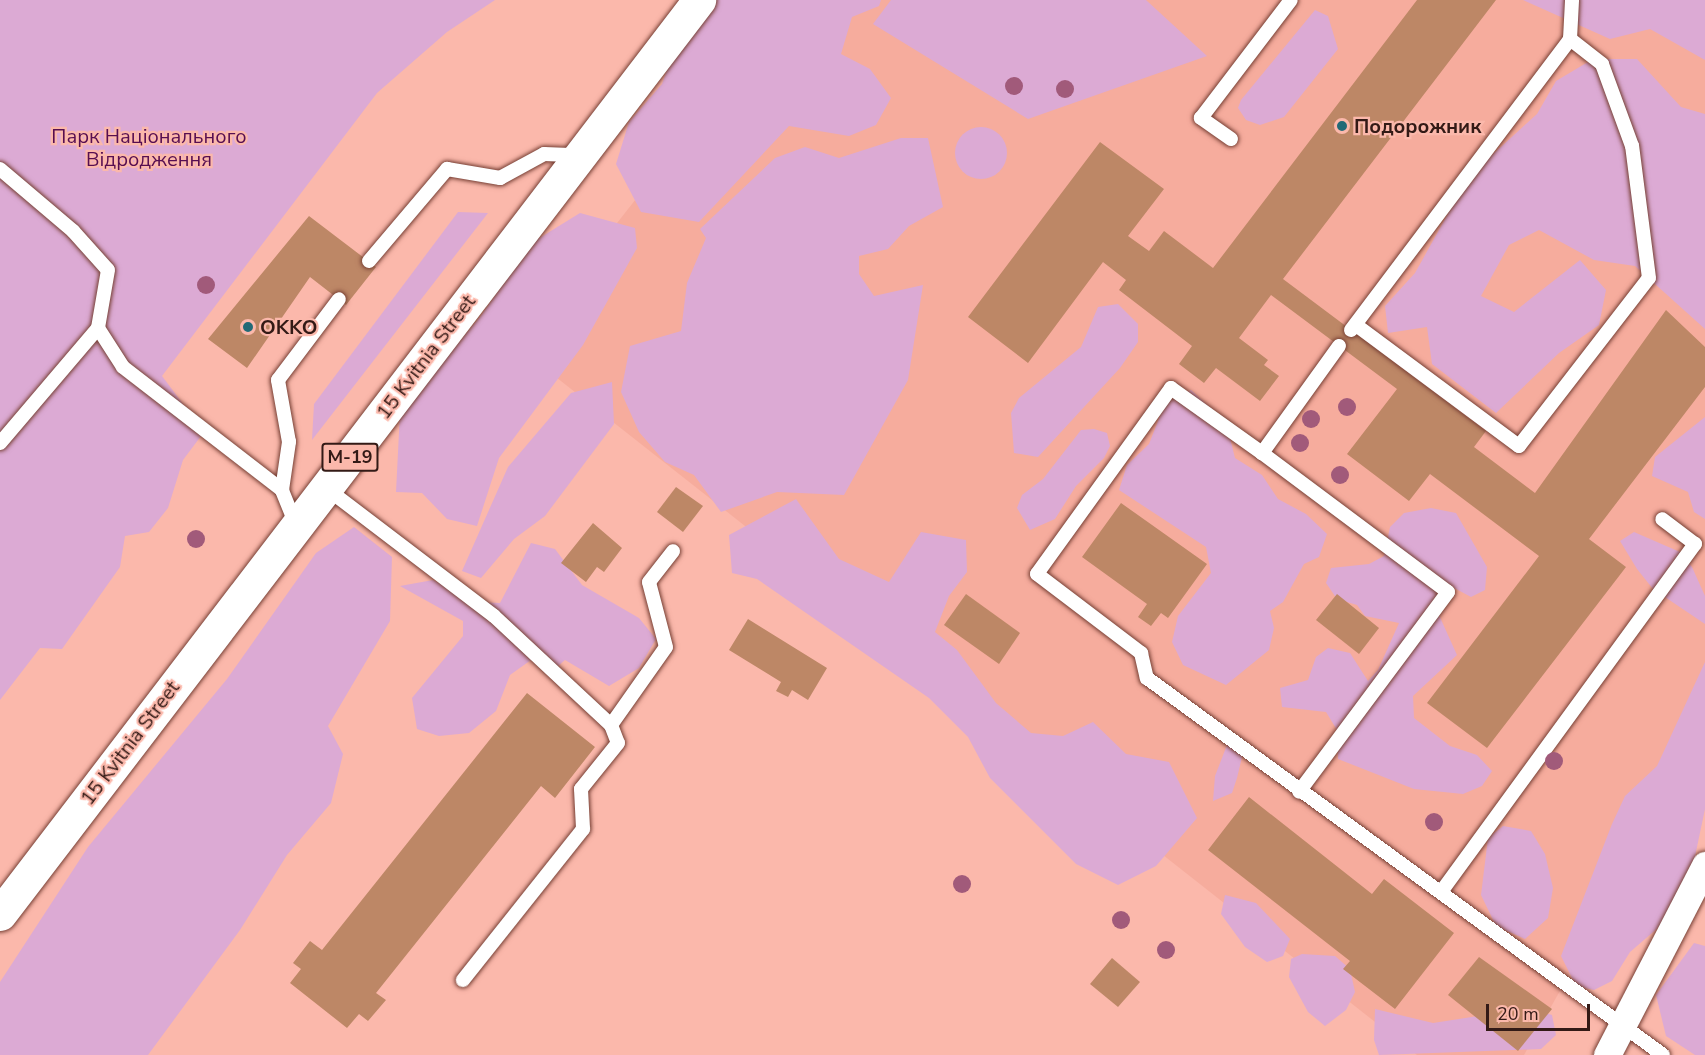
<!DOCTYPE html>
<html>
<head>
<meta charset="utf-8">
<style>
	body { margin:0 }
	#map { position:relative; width:1705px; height:1055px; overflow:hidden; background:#fbb8ab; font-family:"Nunito Sans",sans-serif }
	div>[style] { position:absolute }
	.built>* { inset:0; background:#f6ac9d }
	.green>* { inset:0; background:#dcaad4 }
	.round { border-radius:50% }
	.building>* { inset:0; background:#bd8766 }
	.roads { filter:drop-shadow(0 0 2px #763f34) drop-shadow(0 0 2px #763f34) }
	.service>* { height:14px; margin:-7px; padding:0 7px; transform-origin:7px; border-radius:7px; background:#fff }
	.minor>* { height:27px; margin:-13.5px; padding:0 13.5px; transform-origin:13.5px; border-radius:13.5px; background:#fff }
	.trunk>* { height:33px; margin:-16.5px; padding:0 16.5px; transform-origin:16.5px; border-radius:16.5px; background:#fff }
	.trees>* { width:18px; height:18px; margin:-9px; border-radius:50%; background:#a15a7a }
	.dots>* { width:16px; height:16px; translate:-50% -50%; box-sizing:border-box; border:3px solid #fbb8ab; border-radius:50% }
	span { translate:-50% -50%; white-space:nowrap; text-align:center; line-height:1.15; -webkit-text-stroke:4.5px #fbb8ab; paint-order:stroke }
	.shield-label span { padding:2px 4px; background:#fbb8ab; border:2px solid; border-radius:4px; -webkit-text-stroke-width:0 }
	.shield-label { font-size:18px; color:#331a16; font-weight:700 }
	.poi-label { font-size:20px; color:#331a16; font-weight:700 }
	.left { translate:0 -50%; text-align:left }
	.park-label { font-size:20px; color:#570e51 }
	.street-label { font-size:20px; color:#331a16 }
	.scale { position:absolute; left:1486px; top:1004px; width:104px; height:27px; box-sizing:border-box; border:3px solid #331a16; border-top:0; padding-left:8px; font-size:18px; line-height:21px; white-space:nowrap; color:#331a16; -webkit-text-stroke:4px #fbb8ab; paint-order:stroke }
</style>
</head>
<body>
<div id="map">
	<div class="built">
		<i style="clip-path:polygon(792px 0,1705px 0,1705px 732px,1524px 1055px,1417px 1055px,519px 348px)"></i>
	</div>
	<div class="green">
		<i style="clip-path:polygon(0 0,495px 0,447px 32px,377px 93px,162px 376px,204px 432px,183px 460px,168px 508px,149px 532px,125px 536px,120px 567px,62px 649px,40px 648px,0 700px)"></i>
		<i style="clip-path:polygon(710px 0,881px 0,879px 6px,852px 17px,841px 54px,870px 69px,891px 98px,876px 125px,849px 136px,789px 126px,699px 222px,641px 212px,616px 164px,629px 122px,662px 84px,687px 14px)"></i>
		<i style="clip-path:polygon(891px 0,1146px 0,1207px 56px,1028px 119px,873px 24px)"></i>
		<i style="clip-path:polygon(1523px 0,1705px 0,1705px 60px,1650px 29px,1610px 39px)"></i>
		<i style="clip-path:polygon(1315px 10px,1328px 16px,1338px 49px,1284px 117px,1260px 125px,1246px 120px,1238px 108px,1241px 100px)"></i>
		<i style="clip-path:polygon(1593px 59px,1637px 59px,1681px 107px,1705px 114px,1705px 329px,1635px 266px,1594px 260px,1539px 230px,1509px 245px,1481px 296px,1514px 312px,1580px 260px,1606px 290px,1599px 325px,1559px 353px,1496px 413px,1432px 364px,1427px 327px,1388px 333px,1385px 306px,1415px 273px,1469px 176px,1537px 114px,1556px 81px)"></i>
		<i class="round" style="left:955px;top:127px;width:52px;height:52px"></i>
		<i style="clip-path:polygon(901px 138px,928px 138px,943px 207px,909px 226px,888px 249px,859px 256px,859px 274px,874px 296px,923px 285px,908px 380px,844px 495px,777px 492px,721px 512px,694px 475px,665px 462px,639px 432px,621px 392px,630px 346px,681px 331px,687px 283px,706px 238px,700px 229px,775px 158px,805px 147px,839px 158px)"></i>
		<i style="clip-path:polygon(458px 212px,488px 213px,312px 440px,314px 404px)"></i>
		<i style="clip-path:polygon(580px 213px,635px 228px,637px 248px,583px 345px,499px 458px,477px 526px,447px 519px,422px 493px,396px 492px,400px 412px,480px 317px,533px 242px)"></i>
		<i style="clip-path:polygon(1118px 304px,1138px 324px,1138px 342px,1120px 368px,1038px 457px,1014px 453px,1011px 413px,1019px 398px,1081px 347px,1098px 307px)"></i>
		<i style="clip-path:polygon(612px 382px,614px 424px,545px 516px,514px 539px,481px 578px,462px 571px,508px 467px,571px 393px)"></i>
		<i style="clip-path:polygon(1191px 390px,1226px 422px,1235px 458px,1262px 475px,1278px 499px,1306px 514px,1327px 534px,1319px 557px,1304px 564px,1283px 602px,1270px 611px,1274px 628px,1269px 650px,1226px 685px,1183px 665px,1172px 642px,1178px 616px,1211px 573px,1206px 547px,1119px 490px,1127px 465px,1149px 444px,1165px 403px)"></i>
		<i style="clip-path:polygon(1705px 417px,1705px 519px,1694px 512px,1688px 492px,1652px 476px,1655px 457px)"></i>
		<i style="clip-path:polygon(1094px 429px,1107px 433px,1110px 446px,1104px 458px,1076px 486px,1055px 519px,1030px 530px,1017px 508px,1022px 495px,1043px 479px,1081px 430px)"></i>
		<i style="clip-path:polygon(796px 499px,839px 559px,889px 582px,921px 532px,966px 540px,967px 572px,949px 596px,935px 632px,957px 650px,996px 703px,1031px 733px,1063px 736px,1093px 722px,1126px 754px,1169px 762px,1197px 818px,1156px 866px,1118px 885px,1076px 864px,990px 778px,968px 737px,929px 698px,757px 579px,732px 573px,729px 535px)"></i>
		<i style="clip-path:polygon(1431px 508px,1456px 513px,1487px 567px,1485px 590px,1471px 597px,1445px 583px,1434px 604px,1457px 655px,1413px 696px,1414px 718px,1450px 746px,1477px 755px,1492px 771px,1482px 786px,1463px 794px,1414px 789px,1338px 759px,1337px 730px,1326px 712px,1282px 707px,1280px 688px,1308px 680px,1316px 657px,1328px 648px,1350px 653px,1368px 681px,1378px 670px,1399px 623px,1365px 616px,1357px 605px,1337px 599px,1326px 583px,1331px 568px,1369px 564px,1384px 556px,1390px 527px,1404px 513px)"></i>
		<i style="clip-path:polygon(354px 527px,392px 557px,390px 621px,328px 726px,343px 754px,331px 803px,287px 855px,240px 930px,148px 1055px,0 1055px,0 982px,88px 847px,227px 679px,316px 553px)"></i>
		<i style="clip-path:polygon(1634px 532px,1680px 552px,1692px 567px,1705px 596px,1705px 624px,1653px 589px,1637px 569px,1620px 541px)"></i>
		<i style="clip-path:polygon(531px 543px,555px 549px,582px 585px,639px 618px,656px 639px,639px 668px,609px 686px,565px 660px,550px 673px,531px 660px,510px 675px,496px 711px,469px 733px,439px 736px,417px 729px,412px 698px,463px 636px,463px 621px,400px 586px,433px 580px,476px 602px,500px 603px)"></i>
		<i style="clip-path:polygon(1705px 662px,1705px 809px,1690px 880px,1659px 927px,1630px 952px,1612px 981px,1594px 990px,1576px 986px,1561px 956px,1612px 824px,1625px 796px,1657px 766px)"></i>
		<i style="clip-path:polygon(1236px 741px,1242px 757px,1237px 778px,1232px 793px,1213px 801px,1215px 776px,1227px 745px)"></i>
		<i style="clip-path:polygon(1503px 826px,1531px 831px,1545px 854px,1553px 888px,1548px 918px,1525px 939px,1496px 926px,1481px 895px,1488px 838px)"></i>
		<i style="clip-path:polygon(1225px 895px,1256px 903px,1290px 939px,1283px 956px,1267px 962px,1245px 947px,1221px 914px)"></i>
		<i style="clip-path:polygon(1694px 943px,1705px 946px,1705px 1055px,1695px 1055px,1666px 1036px,1656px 995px)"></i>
		<i style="clip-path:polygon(1302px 954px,1335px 956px,1350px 969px,1355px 992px,1346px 1010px,1325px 1026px,1308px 1012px,1289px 977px,1291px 959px)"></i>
		<i style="clip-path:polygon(1530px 1008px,1552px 1015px,1556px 1035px,1541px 1049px,1379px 1055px,1374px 1040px,1375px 1009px,1433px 1023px)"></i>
	</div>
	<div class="building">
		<i style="clip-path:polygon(1417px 0,1496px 0,1283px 279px,1486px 431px,1474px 447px,1535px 493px,1666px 310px,1705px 347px,1705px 387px,1589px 539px,1626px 567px,1487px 748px,1427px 703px,1539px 556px,1430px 474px,1409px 501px,1347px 454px,1397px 389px,1271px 295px,1239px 338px,1268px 360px,1264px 365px,1279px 376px,1260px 401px,1216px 368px,1204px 383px,1179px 364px,1192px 346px,1119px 290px,1126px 280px,1103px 262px,1028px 363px,968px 317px,1100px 142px,1164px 189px,1128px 236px,1149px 251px,1164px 231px,1213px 268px)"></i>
		<i style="clip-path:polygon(309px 216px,376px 267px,346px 305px,310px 277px,247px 368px,208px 339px)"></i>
		<i style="clip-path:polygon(676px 487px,703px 506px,683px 532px,657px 512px)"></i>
		<i style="clip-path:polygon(1121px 503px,1207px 564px,1168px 618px,1161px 613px,1151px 626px,1138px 617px,1147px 604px,1082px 557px)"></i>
		<i style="clip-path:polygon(593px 523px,622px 548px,604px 572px,597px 567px,586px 582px,561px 563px)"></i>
		<i style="clip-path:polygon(966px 594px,1020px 633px,999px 664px,944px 625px)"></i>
		<i style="clip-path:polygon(1337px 594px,1379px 628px,1359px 654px,1316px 620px)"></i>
		<i style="clip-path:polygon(748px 619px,827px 668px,808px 700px,792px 690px,788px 697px,776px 691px,781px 682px,729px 650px)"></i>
		<i style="clip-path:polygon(527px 693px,595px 747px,555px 798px,541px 786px,376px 993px,386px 1000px,368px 1021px,359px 1014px,347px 1028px,290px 983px,301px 969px,293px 963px,310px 941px,322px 950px)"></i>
		<i style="clip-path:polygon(1249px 797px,1372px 894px,1384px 879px,1454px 933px,1395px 1009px,1343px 969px,1350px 961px,1208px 850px)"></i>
		<i style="clip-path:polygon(1479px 957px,1552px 1009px,1518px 1051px,1448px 995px)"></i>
		<i style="clip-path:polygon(1112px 958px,1140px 982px,1118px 1007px,1090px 984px)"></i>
	</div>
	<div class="roads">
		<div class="service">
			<i style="left:1231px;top:139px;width:37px;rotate:-145deg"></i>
			<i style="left:1201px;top:118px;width:148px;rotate:-52.7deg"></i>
			<i style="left:0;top:169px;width:96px;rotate:40.3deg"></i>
			<i style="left:73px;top:231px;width:52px;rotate:48.1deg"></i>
			<i style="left:108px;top:270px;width:59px;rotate:99.8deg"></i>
			<i style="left:98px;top:328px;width:151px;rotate:130.4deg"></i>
			<i style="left:369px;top:261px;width:121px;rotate:-49.7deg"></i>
			<i style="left:447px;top:169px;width:54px;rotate:9.6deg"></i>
			<i style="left:500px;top:178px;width:50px;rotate:-28.6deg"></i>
			<i style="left:544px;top:154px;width:33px;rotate:2deg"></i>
			<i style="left:1356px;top:325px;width:203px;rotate:36.6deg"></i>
			<i style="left:1519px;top:446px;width:212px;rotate:-52.3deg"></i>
			<i style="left:1649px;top:278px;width:133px;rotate:-97.3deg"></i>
			<i style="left:1632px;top:146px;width:87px;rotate:-110.1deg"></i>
			<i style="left:1602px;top:64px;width:41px;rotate:-142deg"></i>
			<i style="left:1570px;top:39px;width:39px;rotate:-87deg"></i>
			<i style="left:98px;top:328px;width:46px;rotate:57.3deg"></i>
			<i style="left:123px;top:367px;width:201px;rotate:37.7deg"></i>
			<i style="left:1351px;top:330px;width:364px;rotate:-53deg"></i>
			<i style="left:1339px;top:346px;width:132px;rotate:125.7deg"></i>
			<i style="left:1262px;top:453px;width:112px;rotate:-144.5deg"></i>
			<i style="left:1171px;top:388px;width:229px;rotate:125.8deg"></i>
			<i style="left:1037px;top:574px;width:131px;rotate:37.2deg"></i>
			<i style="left:1141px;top:653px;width:26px;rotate:77deg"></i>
			<i style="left:1147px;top:678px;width:639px;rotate:36.15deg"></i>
			<i style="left:1262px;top:453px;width:232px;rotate:36.8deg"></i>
			<i style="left:1448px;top:592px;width:249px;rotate:126.7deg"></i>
			<i style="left:326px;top:488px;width:211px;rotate:37.3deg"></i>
			<i style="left:494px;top:616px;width:160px;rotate:43deg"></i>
			<i style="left:611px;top:725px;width:19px;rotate:69deg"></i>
			<i style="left:618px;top:743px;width:59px;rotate:128.8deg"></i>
			<i style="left:581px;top:789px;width:40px;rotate:87.1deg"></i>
			<i style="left:583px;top:829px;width:193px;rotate:128.5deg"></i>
			<i style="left:296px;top:525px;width:38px;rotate:-112deg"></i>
			<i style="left:282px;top:490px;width:49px;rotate:-81.7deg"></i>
			<i style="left:289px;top:442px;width:63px;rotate:-100.1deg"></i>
			<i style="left:278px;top:380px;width:101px;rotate:-53deg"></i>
			<i style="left:611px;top:725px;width:95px;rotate:-54.8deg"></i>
			<i style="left:666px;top:647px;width:67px;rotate:-104.7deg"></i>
			<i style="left:649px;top:582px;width:39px;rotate:-52deg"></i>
			<i style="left:1441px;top:892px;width:431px;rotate:-53.9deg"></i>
			<i style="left:1695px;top:544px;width:41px;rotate:-142.9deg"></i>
		</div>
		<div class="minor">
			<i style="left:1607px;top:1055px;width:214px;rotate:-62.7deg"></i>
		</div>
		<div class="trunk">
			<i style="left:0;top:914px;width:1151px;rotate:-52.59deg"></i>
		</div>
	</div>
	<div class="trees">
		<i style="left:1014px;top:86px"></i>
		<i style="left:1065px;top:89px"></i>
		<i style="left:206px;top:285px"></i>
		<i style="left:1347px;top:407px"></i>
		<i style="left:1311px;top:419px"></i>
		<i style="left:1300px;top:443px"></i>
		<i style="left:1340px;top:475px"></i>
		<i style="left:196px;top:539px"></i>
		<i style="left:1554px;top:761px"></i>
		<i style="left:1434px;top:822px"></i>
		<i style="left:962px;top:884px"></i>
		<i style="left:1121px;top:920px"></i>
		<i style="left:1166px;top:950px"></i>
	</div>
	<div class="dots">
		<i style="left:1342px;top:126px;background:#226a77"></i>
		<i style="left:248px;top:327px;background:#226a77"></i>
	</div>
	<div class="shield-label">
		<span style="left:350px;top:457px">М-19</span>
	</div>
	<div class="poi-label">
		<span class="left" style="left:1354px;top:126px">Подорожник</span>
		<span class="left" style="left:260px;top:327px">OKKO</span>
	</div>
	<div class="park-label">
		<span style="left:149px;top:148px">Парк Національного<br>Відродження</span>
	</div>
	<div class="street-label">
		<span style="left:426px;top:357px;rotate:-53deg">15 Kvitnia Street</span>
		<span style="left:130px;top:743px;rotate:-53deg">15 Kvitnia Street</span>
	</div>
	<div class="scale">20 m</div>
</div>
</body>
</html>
